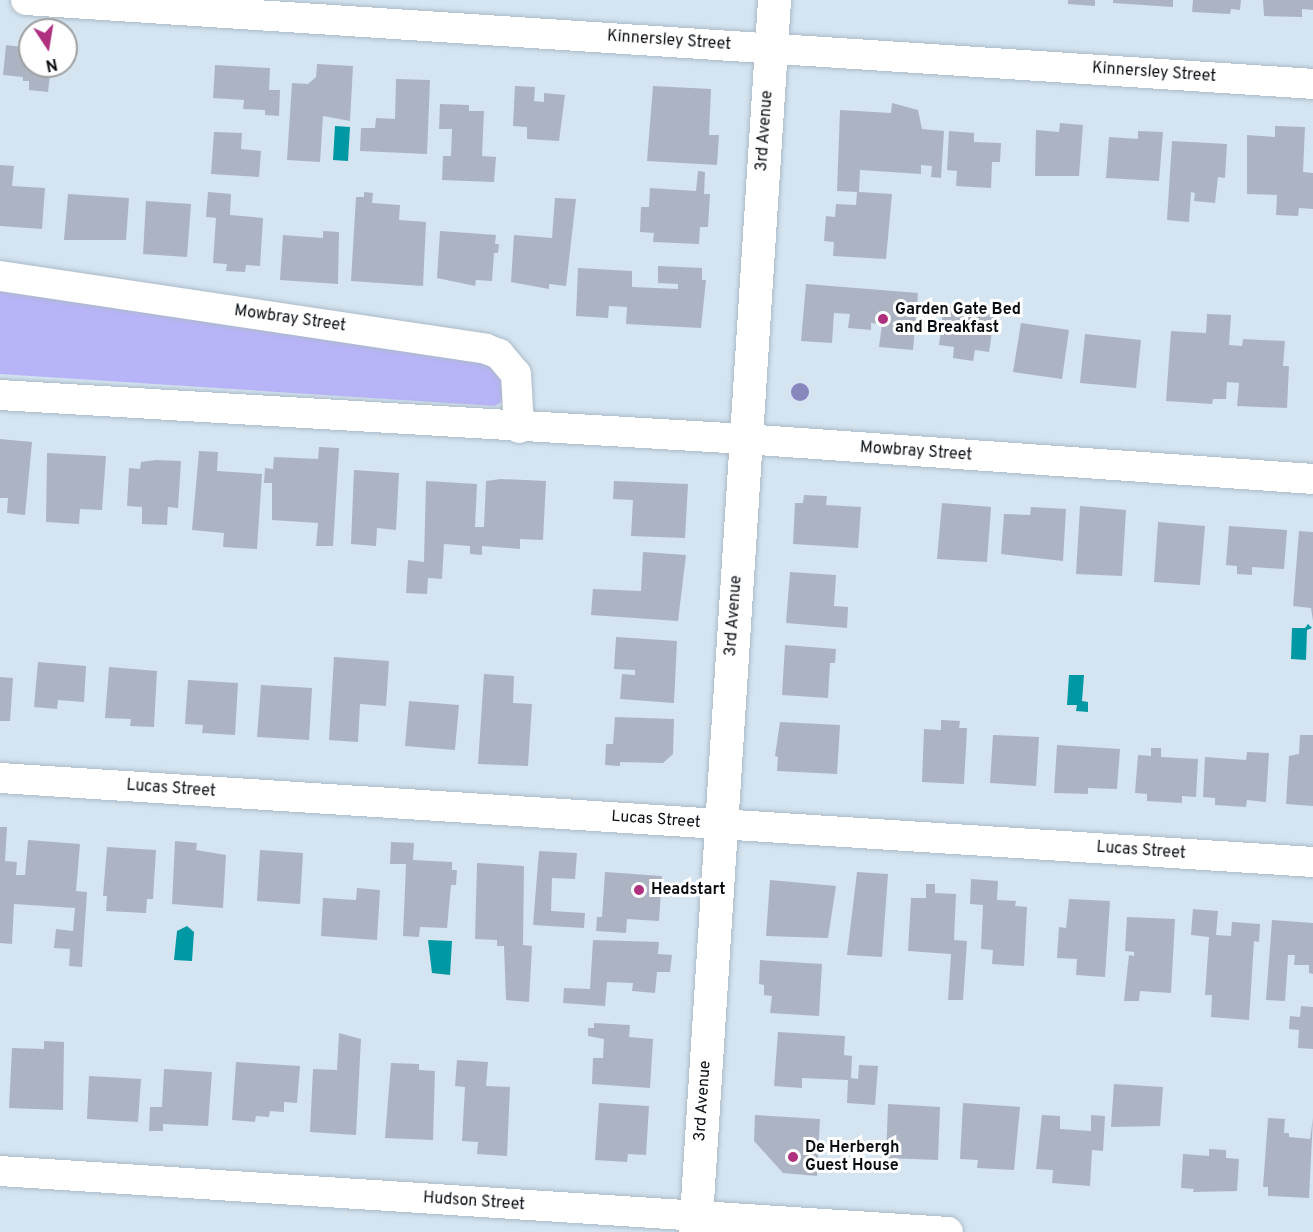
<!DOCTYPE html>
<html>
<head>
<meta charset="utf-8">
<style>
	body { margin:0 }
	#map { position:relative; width:1313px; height:1232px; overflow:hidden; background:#d4e4f1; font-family:Overpass,sans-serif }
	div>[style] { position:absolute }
	.green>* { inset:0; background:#b8b4f8 }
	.water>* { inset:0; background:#0098a3 }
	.building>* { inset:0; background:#acb4c4 }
	.roads { filter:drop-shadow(0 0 2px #abbac7) drop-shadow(0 0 2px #abbac7) }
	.minor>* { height:30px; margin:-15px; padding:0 15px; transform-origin:15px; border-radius:15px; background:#fff }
	.tertiary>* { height:33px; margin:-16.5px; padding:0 16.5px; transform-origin:16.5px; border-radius:16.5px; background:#fff }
	.trees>* { width:18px; height:18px; margin:-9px; border-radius:50%; background:#8888bd }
	.dots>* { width:16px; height:16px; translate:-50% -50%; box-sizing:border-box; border:3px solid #fff; border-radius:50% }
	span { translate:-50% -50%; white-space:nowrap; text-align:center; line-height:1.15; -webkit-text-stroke:6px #fff; paint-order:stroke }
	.street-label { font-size:16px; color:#090e13 }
	.poi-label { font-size:16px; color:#090e13; font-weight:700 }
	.left { translate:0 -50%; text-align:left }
	.north { position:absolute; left:18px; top:18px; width:60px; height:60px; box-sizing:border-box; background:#fff; border:2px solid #9d9fa1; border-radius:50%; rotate:168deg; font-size:16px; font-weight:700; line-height:24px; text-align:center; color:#090e13 }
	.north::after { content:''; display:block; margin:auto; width:21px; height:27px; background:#af307e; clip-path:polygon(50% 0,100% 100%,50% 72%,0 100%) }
</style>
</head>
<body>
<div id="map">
	<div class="green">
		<i style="clip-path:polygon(0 286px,490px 359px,502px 373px,508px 398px,495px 406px,0 374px)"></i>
	</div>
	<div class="water">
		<i style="clip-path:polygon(335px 126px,350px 127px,348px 161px,333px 160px)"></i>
		<i style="clip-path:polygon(1308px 624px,1312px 628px,1307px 630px,1306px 660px,1291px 659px,1292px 628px,1305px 628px)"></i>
		<i style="clip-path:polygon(1069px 675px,1084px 675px,1082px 701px,1088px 702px,1088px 712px,1076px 711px,1077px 705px,1067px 705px)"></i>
		<i style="clip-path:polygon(187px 926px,194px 932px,192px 961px,174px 960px,177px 931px)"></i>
		<i style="clip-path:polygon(428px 940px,452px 941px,450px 975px,432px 973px)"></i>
	</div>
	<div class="building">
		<i style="clip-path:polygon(1068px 0,1095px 0,1095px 6px,1068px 4px)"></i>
		<i style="clip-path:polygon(1113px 0,1173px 0,1173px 7px,1113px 3px)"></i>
		<i style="clip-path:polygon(1193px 0,1241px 0,1240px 10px,1231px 9px,1230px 14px,1192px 12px)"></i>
		<i style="clip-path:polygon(1263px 0,1313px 0,1313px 10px,1302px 9px,1302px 17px,1264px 16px)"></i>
		<i style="clip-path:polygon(6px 45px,30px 48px,30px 66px,51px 66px,48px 92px,29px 90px,29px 81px,23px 81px,23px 77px,3px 75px)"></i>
		<i style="clip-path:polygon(317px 64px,353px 66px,350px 121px,323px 116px,320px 162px,287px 160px,292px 83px,308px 84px,316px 77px)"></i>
		<i style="clip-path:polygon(215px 65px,270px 68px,269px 90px,280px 90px,279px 116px,265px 115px,265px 110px,243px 109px,244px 100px,213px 98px)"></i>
		<i style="clip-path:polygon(396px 79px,430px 80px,427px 154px,360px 151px,361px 128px,375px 128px,376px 118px,395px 119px)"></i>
		<i style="clip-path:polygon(515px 86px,535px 87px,534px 101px,544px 102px,544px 93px,565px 95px,559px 141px,527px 139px,527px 127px,513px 126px)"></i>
		<i style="clip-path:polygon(653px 86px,711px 89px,709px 135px,719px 135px,717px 165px,647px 161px)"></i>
		<i style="clip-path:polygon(892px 103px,918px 110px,922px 129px,944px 131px,941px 178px,931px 177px,932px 166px,921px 165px,921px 174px,860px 170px,859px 192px,892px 194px,886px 259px,833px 256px,834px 242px,824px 241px,826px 216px,835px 217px,836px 204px,856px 205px,857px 192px,837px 191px,840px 110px,891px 113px)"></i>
		<i style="clip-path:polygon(440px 104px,469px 105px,469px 111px,484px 111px,482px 156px,496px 157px,494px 182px,442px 180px,443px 156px,451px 156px,452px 129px,439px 129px)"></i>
		<i style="clip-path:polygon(1060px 123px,1083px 125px,1079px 176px,1035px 176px,1036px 130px,1059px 132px)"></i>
		<i style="clip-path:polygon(1275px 126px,1305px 127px,1303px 172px,1313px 173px,1313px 209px,1299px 208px,1298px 216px,1276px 215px,1277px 195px,1247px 194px,1247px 135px,1275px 137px)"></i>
		<i style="clip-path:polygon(949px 131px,974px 133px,974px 142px,1001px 143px,1000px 162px,992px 162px,991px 188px,956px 186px,957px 171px,947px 170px)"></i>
		<i style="clip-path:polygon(1138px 131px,1163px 132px,1159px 181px,1106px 178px,1109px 137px,1138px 139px)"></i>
		<i style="clip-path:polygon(214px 132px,242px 133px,241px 149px,261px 151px,259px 177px,211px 174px)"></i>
		<i style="clip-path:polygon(1172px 141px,1227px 144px,1225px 178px,1218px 177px,1215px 203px,1194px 201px,1195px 193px,1191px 192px,1189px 222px,1167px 220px)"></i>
		<i style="clip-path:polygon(0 165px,14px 166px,12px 186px,45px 188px,42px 229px,0 226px)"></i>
		<i style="clip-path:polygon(698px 171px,705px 172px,704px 194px,710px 194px,708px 227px,700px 227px,699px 244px,653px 242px,654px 233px,640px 232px,641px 207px,649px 207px,650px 188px,696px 191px)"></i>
		<i style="clip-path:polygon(208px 192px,231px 194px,230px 215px,263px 218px,260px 266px,246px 265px,245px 272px,226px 271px,227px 264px,213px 263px,216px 218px,206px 217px)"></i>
		<i style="clip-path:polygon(364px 192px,373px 193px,372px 203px,400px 205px,399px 220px,426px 222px,423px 286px,351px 281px,356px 197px,364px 197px)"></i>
		<i style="clip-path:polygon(68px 194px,129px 198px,126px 240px,64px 240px)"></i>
		<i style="clip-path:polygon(555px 198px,576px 199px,566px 286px,549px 284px,549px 289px,511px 282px,514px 235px,552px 238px)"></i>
		<i style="clip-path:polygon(146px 201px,191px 204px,187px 257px,143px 254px)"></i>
		<i style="clip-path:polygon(323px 231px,339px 232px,338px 284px,280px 280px,283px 235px,323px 238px)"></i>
		<i style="clip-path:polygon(440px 231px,496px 235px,495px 244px,499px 244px,498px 253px,494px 253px,492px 281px,476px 280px,475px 286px,437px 278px)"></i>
		<i style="clip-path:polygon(658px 266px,702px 268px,702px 280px,706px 280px,701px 328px,626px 324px,627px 307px,609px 306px,608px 318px,576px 316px,578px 268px,632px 271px,632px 287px,678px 289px,678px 284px,658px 283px)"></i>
		<i style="clip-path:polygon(806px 284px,918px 293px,913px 350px,879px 347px,882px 324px,871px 323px,871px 330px,848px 328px,850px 314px,834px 313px,832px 343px,801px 341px)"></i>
		<i style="clip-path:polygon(944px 305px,995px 312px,989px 352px,975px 350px,973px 361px,953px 358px,954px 347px,939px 345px)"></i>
		<i style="clip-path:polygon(1207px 314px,1231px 315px,1229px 345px,1242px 346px,1243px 339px,1285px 341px,1283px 366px,1289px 366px,1287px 408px,1237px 406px,1239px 383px,1227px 382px,1226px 399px,1213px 399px,1212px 404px,1166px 401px,1171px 331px,1206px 333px)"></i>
		<i style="clip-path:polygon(1021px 323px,1069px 330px,1062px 379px,1013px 372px)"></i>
		<i style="clip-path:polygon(1085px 334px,1141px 340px,1136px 388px,1080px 383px)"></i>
		<i style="clip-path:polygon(0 439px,32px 442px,25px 515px,7px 513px,8px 498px,0 498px)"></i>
		<i style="clip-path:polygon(319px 447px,339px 448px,333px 546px,316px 546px,318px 523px,272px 520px,272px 483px,264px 483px,265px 468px,273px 469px,274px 457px,318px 459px)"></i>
		<i style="clip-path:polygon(199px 451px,218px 452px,217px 471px,262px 474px,257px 549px,223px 547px,224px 533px,192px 530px)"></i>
		<i style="clip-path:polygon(47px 453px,106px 456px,102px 510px,80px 509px,79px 524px,46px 522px)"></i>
		<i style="clip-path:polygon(156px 460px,181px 461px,178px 508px,168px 507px,167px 525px,142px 524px,142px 507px,127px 506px,129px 468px,140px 469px,141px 462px)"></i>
		<i style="clip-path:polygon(354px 470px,399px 473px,396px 530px,377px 528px,376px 546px,351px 544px)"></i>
		<i style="clip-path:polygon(501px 479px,546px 481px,543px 540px,520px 539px,520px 549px,482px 546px,482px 555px,470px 554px,470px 546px,444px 544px,442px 579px,428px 578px,427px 594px,406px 593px,408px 560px,424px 562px,426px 481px,477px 484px,475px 527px,484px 527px,486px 481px)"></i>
		<i style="clip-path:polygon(614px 481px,688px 484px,685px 538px,631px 536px,633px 500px,613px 499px)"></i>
		<i style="clip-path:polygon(804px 495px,827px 496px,826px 505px,861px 507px,858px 548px,793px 544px,795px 503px,803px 503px)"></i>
		<i style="clip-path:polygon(942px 503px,991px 507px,987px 562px,937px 559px)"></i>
		<i style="clip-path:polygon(1080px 506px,1126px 510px,1122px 576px,1076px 574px)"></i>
		<i style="clip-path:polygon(1031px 507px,1066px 509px,1063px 561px,1001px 554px,1004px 514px,1030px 515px)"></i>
		<i style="clip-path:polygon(1158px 522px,1205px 526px,1200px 585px,1154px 582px)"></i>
		<i style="clip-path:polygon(1229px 526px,1287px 530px,1284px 569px,1252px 567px,1252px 575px,1237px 574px,1237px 566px,1226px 565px)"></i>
		<i style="clip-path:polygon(1299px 531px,1313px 532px,1313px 621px,1311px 608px,1293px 606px)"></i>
		<i style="clip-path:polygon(643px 552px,686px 555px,678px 621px,591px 615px,593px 589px,641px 591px)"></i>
		<i style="clip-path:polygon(790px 572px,836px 575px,834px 606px,848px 607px,847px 628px,786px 623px)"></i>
		<i style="clip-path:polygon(616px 637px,677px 641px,674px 703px,620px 699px,622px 674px,635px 675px,635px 670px,614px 669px)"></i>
		<i style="clip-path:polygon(785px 645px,836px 649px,835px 663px,830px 663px,828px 698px,782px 695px)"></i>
		<i style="clip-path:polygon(334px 657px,389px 661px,386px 706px,360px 704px,358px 742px,329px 740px)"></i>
		<i style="clip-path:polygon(38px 662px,86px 666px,84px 702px,58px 700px,57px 709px,34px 707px)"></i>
		<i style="clip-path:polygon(109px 667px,157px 671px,154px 727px,130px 726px,131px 719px,105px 718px)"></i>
		<i style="clip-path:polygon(484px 674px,514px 676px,513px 703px,532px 704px,528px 766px,478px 764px)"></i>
		<i style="clip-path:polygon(0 677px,13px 678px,10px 721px,0 721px)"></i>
		<i style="clip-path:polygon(188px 680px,238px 683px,235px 735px,202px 733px,203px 725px,185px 724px)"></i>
		<i style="clip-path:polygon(261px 685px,312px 688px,309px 740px,257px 737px)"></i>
		<i style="clip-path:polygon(409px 701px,459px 705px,455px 750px,405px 746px)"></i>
		<i style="clip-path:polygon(615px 717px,674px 719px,673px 754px,663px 763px,620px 762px,620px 766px,605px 765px,606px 744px,613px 744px)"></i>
		<i style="clip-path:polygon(941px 720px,960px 721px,959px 728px,967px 728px,964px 784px,922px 782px,924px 729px,941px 730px)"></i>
		<i style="clip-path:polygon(780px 722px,840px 725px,837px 774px,777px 771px,778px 757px,775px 756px)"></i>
		<i style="clip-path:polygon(993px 735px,1039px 737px,1036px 786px,990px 783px)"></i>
		<i style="clip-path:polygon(1300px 735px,1313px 735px,1313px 806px,1286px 804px,1289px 756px,1299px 754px)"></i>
		<i style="clip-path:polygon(1057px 745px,1120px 749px,1117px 789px,1088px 788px,1088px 794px,1054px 793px)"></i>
		<i style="clip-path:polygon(1151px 748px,1161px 748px,1161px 757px,1198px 759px,1196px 797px,1182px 796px,1182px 803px,1147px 801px,1147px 794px,1135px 793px,1138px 755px,1151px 756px)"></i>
		<i style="clip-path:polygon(1247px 752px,1269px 753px,1266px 802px,1247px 800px,1246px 807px,1215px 805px,1215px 798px,1203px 797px,1205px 757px,1246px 760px)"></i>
		<i style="clip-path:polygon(0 827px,7px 827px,5px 861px,17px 862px,16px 875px,25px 875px,28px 840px,80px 844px,76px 891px,87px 892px,82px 967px,69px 966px,70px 949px,54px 948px,56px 929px,73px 931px,75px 908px,14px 904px,12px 944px,0 943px)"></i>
		<i style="clip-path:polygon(175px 841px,197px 843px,196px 850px,226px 855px,223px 908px,172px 904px)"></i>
		<i style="clip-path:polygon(391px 842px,414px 843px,413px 860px,452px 862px,452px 870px,457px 870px,456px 885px,451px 885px,447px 928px,420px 927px,419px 937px,403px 936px,406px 864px,390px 864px)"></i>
		<i style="clip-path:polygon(107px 847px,156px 850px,153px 899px,147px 899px,146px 913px,106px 911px,107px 896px,103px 896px)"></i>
		<i style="clip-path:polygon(260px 850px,303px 853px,300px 904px,257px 901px)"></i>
		<i style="clip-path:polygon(539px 851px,577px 853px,575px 879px,552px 878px,551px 911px,585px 913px,584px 928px,533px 925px)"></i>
		<i style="clip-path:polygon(477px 863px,524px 866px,523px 945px,532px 946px,529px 1002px,506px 1000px,504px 946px,497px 946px,497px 940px,475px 939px)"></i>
		<i style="clip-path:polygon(605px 872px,662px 876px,659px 921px,627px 919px,626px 933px,596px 931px,597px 917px,602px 917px)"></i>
		<i style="clip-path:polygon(857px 872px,888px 874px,882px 957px,847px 955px)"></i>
		<i style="clip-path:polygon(971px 879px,998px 881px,997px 900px,1016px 901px,1015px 906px,1027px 907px,1024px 966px,992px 964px,993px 950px,981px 949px,983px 905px,970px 904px)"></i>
		<i style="clip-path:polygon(770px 880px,836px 886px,828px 938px,766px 936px)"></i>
		<i style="clip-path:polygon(926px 884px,935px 884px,935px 893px,956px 894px,954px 940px,967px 941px,963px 1000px,948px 1000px,951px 954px,908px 951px,911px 898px,926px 898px)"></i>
		<i style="clip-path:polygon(357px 888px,380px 890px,377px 940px,321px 936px,323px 898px,356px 900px)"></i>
		<i style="clip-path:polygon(1069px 899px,1110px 901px,1105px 977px,1076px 975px,1077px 959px,1057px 958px,1059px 927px,1066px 928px)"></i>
		<i style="clip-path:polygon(1193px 909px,1218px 911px,1216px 935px,1231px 936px,1232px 922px,1260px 924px,1259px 942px,1254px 941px,1249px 1020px,1211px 1017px,1212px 995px,1205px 995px,1209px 937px,1191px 935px)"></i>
		<i style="clip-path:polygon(1127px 917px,1175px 919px,1171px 993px,1140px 991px,1139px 1001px,1124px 1001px,1129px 955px,1134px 956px,1134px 952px,1125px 951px)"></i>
		<i style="clip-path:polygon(1272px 920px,1313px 923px,1313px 974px,1309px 973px,1309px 965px,1294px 965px,1295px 955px,1288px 955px,1285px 1001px,1266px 1000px)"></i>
		<i style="clip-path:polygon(593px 940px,659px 942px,658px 954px,672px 955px,670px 972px,657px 972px,655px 993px,632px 991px,633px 983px,607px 982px,605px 1006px,563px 1003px,564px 988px,590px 989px)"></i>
		<i style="clip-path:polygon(760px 960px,822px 964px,819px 1016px,770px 1013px,772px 996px,764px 995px,764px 985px,759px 984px)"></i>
		<i style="clip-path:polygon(1301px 1006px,1313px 1007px,1313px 1049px,1298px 1048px,1299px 1030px,1289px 1029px,1290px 1016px,1300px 1017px)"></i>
		<i style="clip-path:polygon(594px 1023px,630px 1025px,629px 1037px,653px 1039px,650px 1088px,592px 1084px,593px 1058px,603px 1058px,604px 1039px,588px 1036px,588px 1028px,594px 1028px)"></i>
		<i style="clip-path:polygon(778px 1032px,845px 1036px,844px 1055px,852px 1056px,851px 1078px,858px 1079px,859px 1065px,878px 1066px,875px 1105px,847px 1103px,848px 1080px,802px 1078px,802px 1088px,774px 1086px)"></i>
		<i style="clip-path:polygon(339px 1033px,361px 1039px,356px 1135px,310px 1132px,313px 1069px,337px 1070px)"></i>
		<i style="clip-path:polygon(44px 1041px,64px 1042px,63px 1110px,9px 1108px,12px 1048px,44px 1049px)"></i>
		<i style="clip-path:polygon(457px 1060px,488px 1062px,486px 1086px,510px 1087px,507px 1156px,477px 1154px,478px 1142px,462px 1141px,465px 1087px,455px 1086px)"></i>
		<i style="clip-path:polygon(236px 1062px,300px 1066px,297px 1103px,284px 1102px,284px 1112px,270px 1111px,269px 1117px,256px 1116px,255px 1122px,232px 1120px)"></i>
		<i style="clip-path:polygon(391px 1063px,419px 1064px,419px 1070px,435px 1071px,433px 1140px,385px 1138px)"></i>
		<i style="clip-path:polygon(164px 1069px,212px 1072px,208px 1126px,163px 1124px,163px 1131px,149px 1131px,150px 1107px,162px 1107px)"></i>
		<i style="clip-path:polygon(89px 1076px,141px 1079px,138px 1122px,87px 1119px)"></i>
		<i style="clip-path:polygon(1114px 1084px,1163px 1087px,1160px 1126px,1111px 1127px)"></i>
		<i style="clip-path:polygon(599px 1103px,649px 1106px,646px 1155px,628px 1154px,627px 1162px,595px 1160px)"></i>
		<i style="clip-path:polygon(963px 1103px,1020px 1107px,1014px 1170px,977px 1168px,978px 1160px,960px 1159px)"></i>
		<i style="clip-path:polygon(888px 1104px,940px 1107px,938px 1160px,886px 1158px)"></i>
		<i style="clip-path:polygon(755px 1115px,820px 1119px,817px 1176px,783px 1173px,754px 1141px)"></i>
		<i style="clip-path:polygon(1042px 1115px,1060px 1116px,1060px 1129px,1091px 1131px,1091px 1115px,1105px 1116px,1103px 1151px,1092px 1150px,1090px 1186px,1052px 1183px,1053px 1170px,1036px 1169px)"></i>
		<i style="clip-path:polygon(1268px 1118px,1285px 1119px,1284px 1133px,1289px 1133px,1289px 1137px,1310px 1139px,1313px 1118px,1309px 1198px,1268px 1196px,1268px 1187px,1263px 1187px)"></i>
		<i style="clip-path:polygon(1209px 1149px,1226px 1150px,1226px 1158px,1239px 1159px,1237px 1191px,1193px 1192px,1194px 1189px,1181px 1188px,1183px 1154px,1209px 1156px)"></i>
	</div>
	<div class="roads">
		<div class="minor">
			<i style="left:26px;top:0;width:1290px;rotate:3.73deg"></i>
			<i style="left:0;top:276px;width:491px;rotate:8.5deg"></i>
			<i style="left:486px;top:349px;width:14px;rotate:21deg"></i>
			<i style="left:499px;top:354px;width:26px;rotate:50deg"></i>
			<i style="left:516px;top:374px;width:54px;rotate:86.8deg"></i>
			<i style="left:0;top:395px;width:745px;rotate:3.38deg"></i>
			<i style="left:744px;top:439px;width:570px;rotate:4.02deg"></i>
			<i style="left:0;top:778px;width:1316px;rotate:3.66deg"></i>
			<i style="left:0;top:1171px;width:950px;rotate:3.68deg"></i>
		</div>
		<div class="tertiary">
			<i style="left:695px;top:1232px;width:1235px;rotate:-86.33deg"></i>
		</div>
	</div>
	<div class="trees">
		<i style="left:800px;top:392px"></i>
	</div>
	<div class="dots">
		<i style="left:883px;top:319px;background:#af307e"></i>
		<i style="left:639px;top:890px;background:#af307e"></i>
		<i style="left:793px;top:1157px;background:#af307e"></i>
	</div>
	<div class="street-label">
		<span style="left:669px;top:41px;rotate:4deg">Kinnersley Street</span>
		<span style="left:1154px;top:73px;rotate:4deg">Kinnersley Street</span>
		<span style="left:765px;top:131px;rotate:-86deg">3rd Avenue</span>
		<span style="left:290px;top:319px;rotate:8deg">Mowbray Street</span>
		<span style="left:916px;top:452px;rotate:4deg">Mowbray Street</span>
		<span style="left:734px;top:616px;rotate:-86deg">3rd Avenue</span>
		<span style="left:171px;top:789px;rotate:4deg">Lucas Street</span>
		<span style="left:656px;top:820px;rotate:4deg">Lucas Street</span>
		<span style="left:1141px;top:851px;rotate:4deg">Lucas Street</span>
		<span style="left:703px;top:1101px;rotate:-86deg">3rd Avenue</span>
		<span style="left:474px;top:1202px;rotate:4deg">Hudson Street</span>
	</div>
	<div class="poi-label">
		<span class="left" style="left:895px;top:319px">Garden Gate Bed<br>and Breakfast</span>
		<span class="left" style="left:651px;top:890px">Headstart</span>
		<span class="left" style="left:805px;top:1157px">De Herbergh<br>Guest House</span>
	</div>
	<div class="north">N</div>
</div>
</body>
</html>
